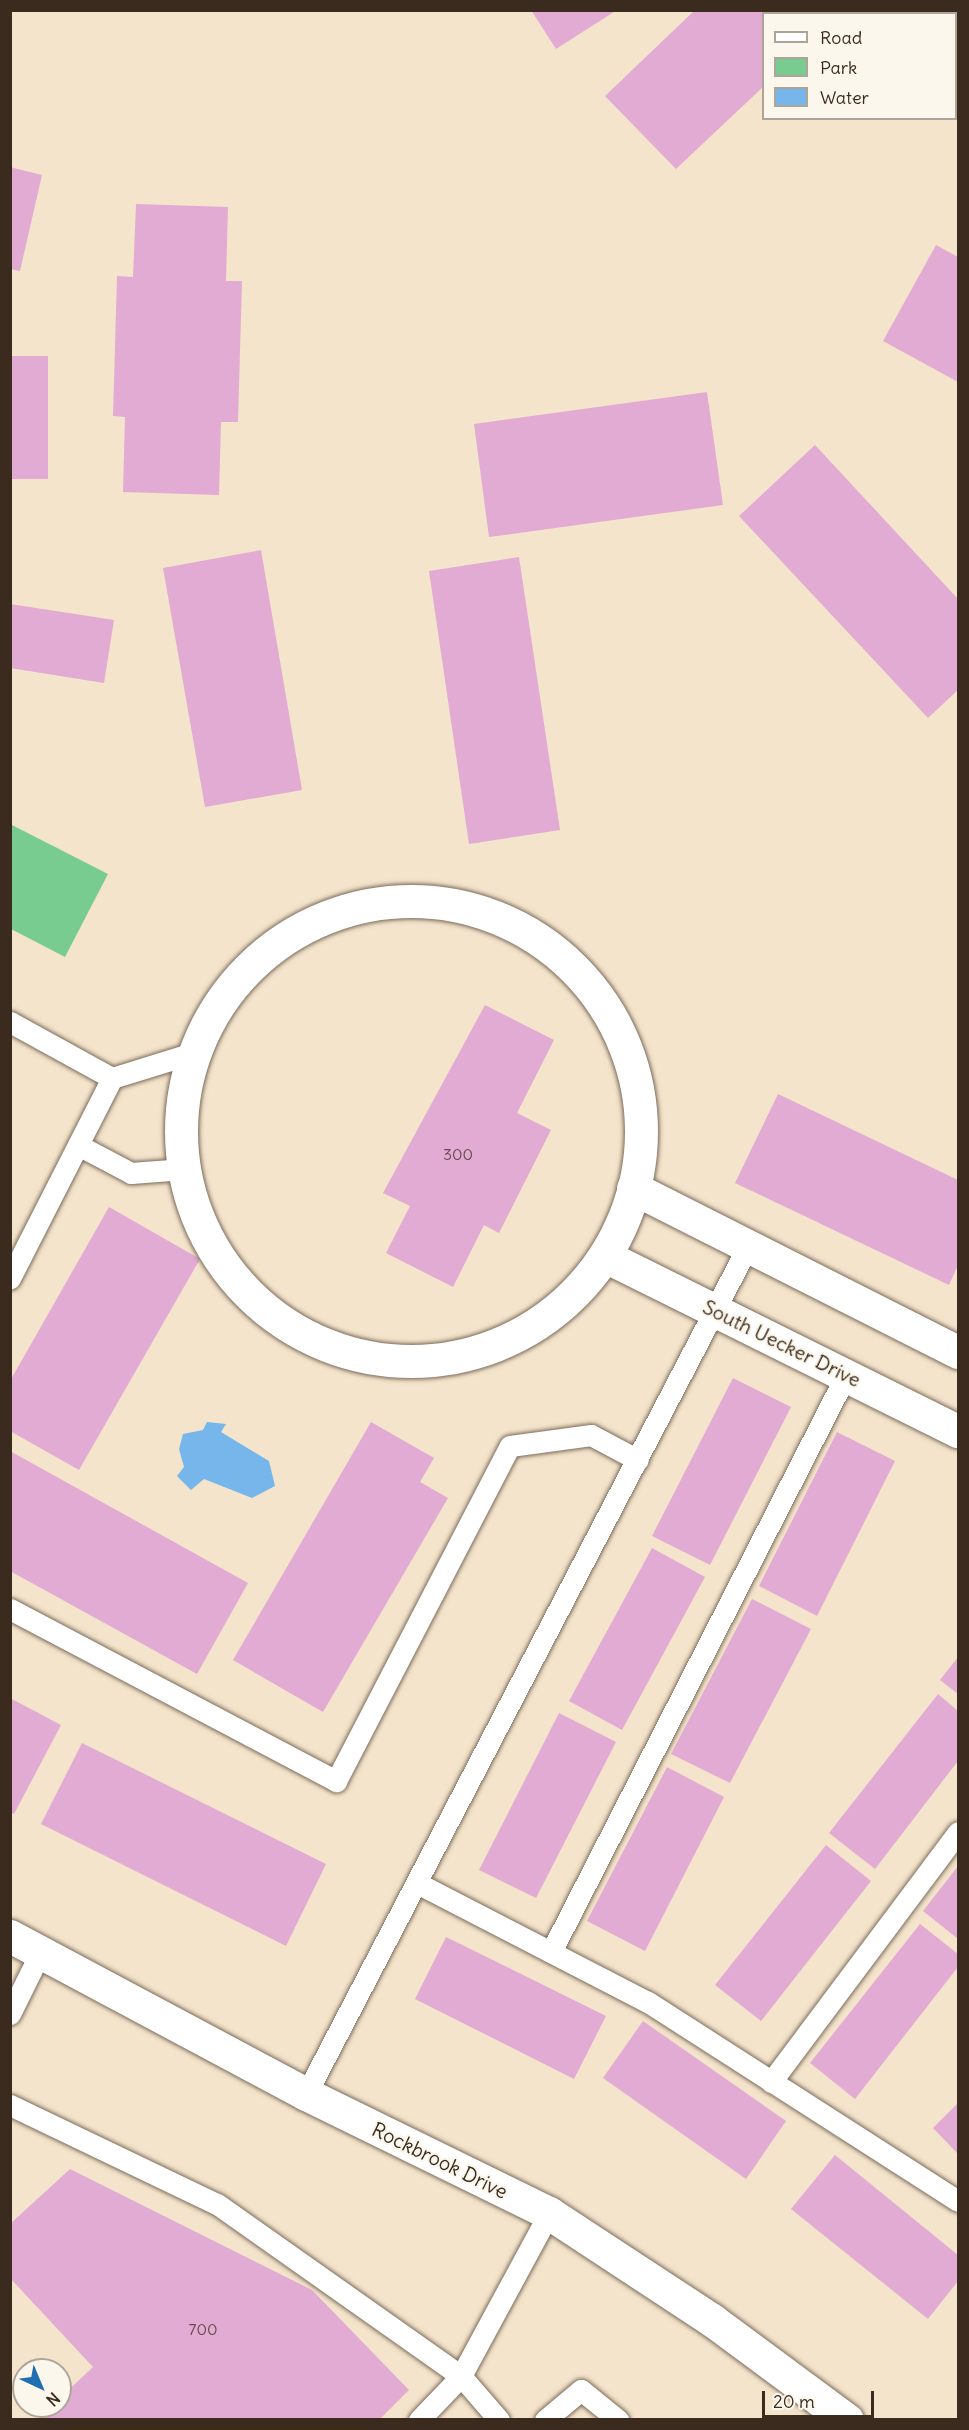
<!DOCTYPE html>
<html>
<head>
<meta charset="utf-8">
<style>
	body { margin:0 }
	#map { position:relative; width:969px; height:2430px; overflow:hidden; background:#f4e4cb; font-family:Delius,sans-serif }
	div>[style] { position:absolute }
	.green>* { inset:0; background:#79cc8f }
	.water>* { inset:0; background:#77b6ea }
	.building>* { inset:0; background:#e2abd4 }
	.roads { filter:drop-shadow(0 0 2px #7c6b5b) drop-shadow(0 0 2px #7c6b5b) }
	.service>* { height:21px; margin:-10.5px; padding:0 10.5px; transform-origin:10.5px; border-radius:10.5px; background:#fff }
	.minor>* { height:33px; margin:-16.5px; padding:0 16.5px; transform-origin:16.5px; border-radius:16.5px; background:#fff }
	.minor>.ring { margin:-16.5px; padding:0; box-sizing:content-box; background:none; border:33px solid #fff; border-radius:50% }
	.tertiary>* { height:33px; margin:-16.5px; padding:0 16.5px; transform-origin:16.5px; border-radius:16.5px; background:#fff }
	span { translate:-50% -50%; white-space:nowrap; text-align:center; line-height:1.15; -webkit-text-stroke:4.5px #fbf7ec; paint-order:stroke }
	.number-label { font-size:16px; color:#654a4c }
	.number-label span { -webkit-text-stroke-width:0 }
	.street-label { font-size:20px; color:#3b2a1e }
	.frame { position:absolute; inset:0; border:12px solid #3b2a1e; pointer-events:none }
	.legend { position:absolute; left:762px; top:12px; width:195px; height:108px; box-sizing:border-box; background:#fbf7ec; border:2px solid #aea59a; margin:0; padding:8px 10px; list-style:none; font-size:18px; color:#3b2a1e }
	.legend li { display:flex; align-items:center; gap:12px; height:30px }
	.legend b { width:30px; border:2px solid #aea59a }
	.north { position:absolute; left:12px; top:2358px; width:60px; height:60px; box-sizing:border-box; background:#fbf7ec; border:2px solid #aea59a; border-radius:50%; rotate:136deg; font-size:16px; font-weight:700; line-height:24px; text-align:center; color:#3b2a1e }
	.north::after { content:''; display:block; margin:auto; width:21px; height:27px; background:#1f6fb2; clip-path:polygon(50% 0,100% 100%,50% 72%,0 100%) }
	.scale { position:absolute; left:762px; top:2391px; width:112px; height:27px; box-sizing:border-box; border:3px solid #3b2a1e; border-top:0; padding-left:8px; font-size:18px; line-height:21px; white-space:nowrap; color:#3b2a1e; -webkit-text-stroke:4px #fbf7ec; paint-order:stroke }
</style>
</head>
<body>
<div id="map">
	<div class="green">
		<i style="clip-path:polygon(10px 824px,108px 874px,65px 957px,11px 929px)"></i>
	</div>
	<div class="water">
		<i style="clip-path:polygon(207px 1422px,226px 1424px,221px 1432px,269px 1461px,275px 1486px,252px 1498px,204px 1479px,191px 1490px,177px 1476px,184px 1467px,179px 1449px,183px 1434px,203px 1430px)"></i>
	</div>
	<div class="building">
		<i style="clip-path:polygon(531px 10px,617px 10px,556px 49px)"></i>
		<i style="clip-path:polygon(695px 10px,843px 10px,764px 14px,764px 86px,676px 169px,605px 96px)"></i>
		<i style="clip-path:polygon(10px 167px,42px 175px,20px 271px,10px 269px)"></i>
		<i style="clip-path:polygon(136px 204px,228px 207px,226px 281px,242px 281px,238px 422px,221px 422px,219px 495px,123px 492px,125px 417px,113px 416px,117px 276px,133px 277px)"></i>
		<i style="clip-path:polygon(936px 245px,958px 257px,958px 382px,883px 341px)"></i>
		<i style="clip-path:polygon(10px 356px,48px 356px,48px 479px,10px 479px)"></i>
		<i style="clip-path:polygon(707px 392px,723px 505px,489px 537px,474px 424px)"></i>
		<i style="clip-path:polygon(815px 445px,958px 599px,958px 690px,928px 718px,739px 516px)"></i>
		<i style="clip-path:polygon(261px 550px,302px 790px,205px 807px,163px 568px)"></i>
		<i style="clip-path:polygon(519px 557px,560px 830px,469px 844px,429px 571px)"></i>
		<i style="clip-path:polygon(10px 604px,114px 620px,104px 683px,10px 668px)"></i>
		<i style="clip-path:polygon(485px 1005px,554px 1040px,517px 1113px,551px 1130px,499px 1233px,484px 1225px,453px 1287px,386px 1253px,410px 1206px,383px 1193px)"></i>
		<i style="clip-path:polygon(778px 1094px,958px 1180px,958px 1265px,949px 1285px,735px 1183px)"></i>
		<i style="clip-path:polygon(109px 1207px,200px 1259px,79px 1470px,10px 1431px,10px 1381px)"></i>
		<i style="clip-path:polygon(733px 1378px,791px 1407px,710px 1565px,652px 1536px)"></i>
		<i style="clip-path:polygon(371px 1422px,434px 1458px,420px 1482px,448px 1498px,323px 1712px,233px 1660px)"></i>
		<i style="clip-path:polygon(837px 1432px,895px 1461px,817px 1616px,759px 1586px)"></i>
		<i style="clip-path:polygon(10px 1451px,248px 1583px,197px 1674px,10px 1571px)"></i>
		<i style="clip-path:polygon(652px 1548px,705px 1577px,622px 1730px,569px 1701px)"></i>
		<i style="clip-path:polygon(752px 1599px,811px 1629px,730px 1783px,671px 1754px)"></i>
		<i style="clip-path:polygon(958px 1657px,958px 1694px,940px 1680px)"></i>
		<i style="clip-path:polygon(938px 1694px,958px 1711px,958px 1761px,875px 1869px,829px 1833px)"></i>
		<i style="clip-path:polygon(10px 1698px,61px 1725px,14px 1814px,10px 1812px)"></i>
		<i style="clip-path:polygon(559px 1713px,616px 1742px,536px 1898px,479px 1870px)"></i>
		<i style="clip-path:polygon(82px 1743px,326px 1864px,286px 1946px,41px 1824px)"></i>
		<i style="clip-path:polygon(667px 1767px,724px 1797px,645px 1951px,587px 1921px)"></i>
		<i style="clip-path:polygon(826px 1845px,871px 1881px,761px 2021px,715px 1985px)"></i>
		<i style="clip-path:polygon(958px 1866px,958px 1939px,923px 1911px)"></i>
		<i style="clip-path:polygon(920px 1924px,958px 1954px,958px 1967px,855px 2099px,810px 2063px)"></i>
		<i style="clip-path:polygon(446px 1937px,606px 2016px,574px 2079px,415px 1999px)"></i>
		<i style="clip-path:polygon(643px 2021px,786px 2121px,746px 2179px,603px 2078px)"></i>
		<i style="clip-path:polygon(958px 2103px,958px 2154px,933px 2128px)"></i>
		<i style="clip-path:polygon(835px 2155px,958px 2255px,958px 2281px,928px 2319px,791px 2209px)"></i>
		<i style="clip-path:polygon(70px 2169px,312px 2290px,409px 2390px,379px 2420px,37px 2420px,52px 2406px,60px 2406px,60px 2398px,93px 2367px,10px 2278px,10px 2224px)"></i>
	</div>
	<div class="roads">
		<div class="service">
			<i style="left:10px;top:1022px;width:116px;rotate:28.8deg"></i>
			<i style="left:112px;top:1078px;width:225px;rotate:117deg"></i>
			<i style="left:112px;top:1078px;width:85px;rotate:-17.2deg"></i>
			<i style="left:78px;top:1145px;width:60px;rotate:27.8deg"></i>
			<i style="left:131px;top:1173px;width:53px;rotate:-4.3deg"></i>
			<i style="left:10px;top:1609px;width:369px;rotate:27.8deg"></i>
			<i style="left:336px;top:1781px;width:377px;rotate:-62.6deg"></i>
			<i style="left:510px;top:1446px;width:82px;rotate:-7.7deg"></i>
			<i style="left:591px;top:1435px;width:53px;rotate:28deg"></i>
			<i style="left:417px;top:1883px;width:260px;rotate:27.3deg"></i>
			<i style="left:648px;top:2002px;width:368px;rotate:32.7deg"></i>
			<i style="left:551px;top:1952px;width:648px;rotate:-62.92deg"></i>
			<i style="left:10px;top:2014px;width:70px;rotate:-63.8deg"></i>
			<i style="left:771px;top:2082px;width:312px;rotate:-53.2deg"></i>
			<i style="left:306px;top:2094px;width:956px;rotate:-62.47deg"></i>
			<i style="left:10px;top:2105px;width:229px;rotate:25.6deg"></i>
			<i style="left:217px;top:2204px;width:299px;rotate:35.2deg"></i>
			<i style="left:461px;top:2376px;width:58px;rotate:49.2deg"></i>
			<i style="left:419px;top:2420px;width:61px;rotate:-46.3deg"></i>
			<i style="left:461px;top:2376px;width:185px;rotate:-61.6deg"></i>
			<i style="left:545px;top:2420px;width:47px;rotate:-39.8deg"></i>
			<i style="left:581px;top:2390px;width:48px;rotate:39deg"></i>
		</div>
		<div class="minor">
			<i class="ring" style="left:181px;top:901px;width:427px;height:427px"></i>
			<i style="left:633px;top:1188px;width:364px;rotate:26.8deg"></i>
			<i style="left:605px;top:1256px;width:394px;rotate:26.4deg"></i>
		</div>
		<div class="tertiary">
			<i style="left:10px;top:1936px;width:336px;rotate:28.1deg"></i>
			<i style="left:306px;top:2094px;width:271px;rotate:26.1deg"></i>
			<i style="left:549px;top:2213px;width:195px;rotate:33.3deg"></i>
			<i style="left:712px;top:2320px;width:168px;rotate:36.5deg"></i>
		</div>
	</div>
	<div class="number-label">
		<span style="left:458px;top:1154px">300</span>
		<span style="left:203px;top:2329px">700</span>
	</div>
	<div class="street-label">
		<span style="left:782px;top:1343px;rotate:26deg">South Uecker Drive</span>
		<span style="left:440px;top:2160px;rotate:26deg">Rockbrook Drive</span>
	</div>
	<div class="frame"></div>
	<ul class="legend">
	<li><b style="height:8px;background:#fff"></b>Road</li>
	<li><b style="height:16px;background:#79cc8f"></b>Park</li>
	<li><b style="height:16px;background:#77b6ea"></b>Water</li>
	</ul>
	<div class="north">N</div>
	<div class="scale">20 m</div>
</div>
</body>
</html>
